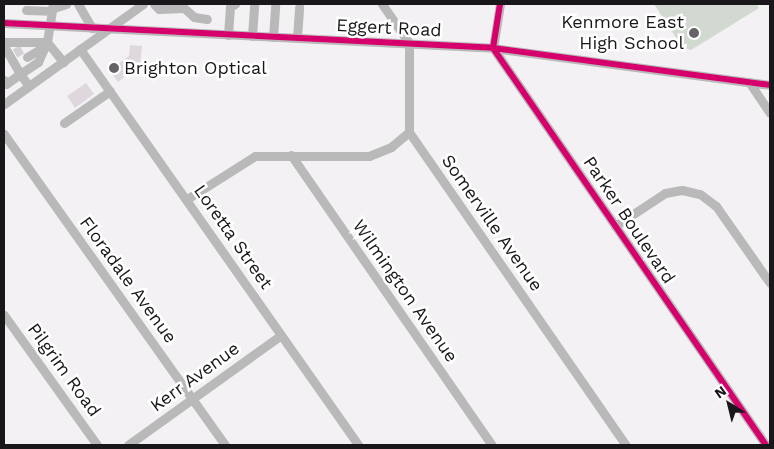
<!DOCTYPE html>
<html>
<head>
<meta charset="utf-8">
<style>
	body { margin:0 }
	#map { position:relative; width:774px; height:449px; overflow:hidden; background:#f4f1f4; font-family:"Work Sans",sans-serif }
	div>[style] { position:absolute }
	.green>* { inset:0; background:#d1d9d0 }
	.building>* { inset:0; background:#ded8de }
	.minor-tunnel>* { height:9px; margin-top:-4.5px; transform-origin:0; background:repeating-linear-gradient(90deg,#d3d0d3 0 9px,transparent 0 13.5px) }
	.minor>* { height:9px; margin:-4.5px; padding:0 4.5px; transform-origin:4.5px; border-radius:4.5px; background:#b9b9b9 }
	.cycleway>* { height:6px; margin:-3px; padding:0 3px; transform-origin:3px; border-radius:3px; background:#d6006c }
	.dots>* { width:14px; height:14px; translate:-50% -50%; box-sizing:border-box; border:2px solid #fff; border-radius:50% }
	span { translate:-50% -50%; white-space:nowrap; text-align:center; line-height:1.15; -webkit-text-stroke:5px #fff; paint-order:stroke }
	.poi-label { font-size:18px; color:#191719 }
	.right { translate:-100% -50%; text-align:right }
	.left { translate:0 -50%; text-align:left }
	.street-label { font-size:18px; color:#191719 }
	.frame { position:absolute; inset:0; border:5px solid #191719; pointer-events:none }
	.north { position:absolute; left:704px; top:379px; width:50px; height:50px; -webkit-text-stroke:4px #fff; paint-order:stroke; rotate:324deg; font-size:14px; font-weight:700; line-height:20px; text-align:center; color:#191719 }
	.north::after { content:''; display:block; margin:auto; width:18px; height:22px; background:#191719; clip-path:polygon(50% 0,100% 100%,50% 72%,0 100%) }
</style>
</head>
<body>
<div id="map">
	<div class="green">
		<i style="clip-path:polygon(654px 4px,756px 4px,759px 8px,691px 50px,682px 47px)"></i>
	</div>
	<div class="building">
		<i style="clip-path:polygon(130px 45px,142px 46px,140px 66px,118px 82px,109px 70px,129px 56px)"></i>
		<i style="clip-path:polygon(86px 83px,94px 94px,75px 108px,67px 96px)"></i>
	</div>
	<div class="minor-tunnel">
		<i style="left:15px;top:53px;width:8px;rotate:-30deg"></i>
	</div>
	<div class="minor">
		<i style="left:78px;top:4px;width:28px;rotate:60deg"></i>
		<i style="left:154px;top:4px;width:7px;rotate:45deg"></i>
		<i style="left:159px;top:9px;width:25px;rotate:-2deg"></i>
		<i style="left:184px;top:8px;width:13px;rotate:42deg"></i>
		<i style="left:194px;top:17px;width:13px;rotate:9deg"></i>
		<i style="left:382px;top:4px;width:47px;rotate:55.3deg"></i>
		<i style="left:409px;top:43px;width:89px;rotate:90deg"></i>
		<i style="left:409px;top:132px;width:381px;rotate:55.3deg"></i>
		<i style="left:500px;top:4px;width:45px;rotate:99deg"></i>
		<i style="left:493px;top:48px;width:482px;rotate:55.5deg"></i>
		<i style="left:51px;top:9px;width:16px;rotate:-18deg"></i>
		<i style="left:26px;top:10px;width:25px;rotate:2deg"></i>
		<i style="left:4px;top:23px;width:490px;rotate:2.9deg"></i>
		<i style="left:493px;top:48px;width:279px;rotate:7.6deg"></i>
		<i style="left:228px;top:35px;width:28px;rotate:-86deg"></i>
		<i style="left:230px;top:7px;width:6px;rotate:-31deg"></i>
		<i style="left:252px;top:36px;width:32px;rotate:-86deg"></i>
		<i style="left:273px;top:37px;width:32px;rotate:-86deg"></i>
		<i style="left:297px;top:38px;width:31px;rotate:-86deg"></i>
		<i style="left:4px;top:42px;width:43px"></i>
		<i style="left:47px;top:42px;width:26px;rotate:51deg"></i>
		<i style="left:4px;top:46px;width:32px;rotate:60deg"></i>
		<i style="left:20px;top:74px;width:22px;rotate:-34deg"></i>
		<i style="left:38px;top:62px;width:22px;rotate:-66deg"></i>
		<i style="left:47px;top:42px;width:38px;rotate:-81deg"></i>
		<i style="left:80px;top:49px;width:484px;rotate:54.9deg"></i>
		<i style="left:27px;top:57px;width:21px;rotate:-31deg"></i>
		<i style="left:4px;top:80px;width:4px;rotate:63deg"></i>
		<i style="left:6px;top:84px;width:17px;rotate:-36deg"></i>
		<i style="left:20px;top:74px;width:15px;rotate:53deg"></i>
		<i style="left:749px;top:82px;width:37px;rotate:56deg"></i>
		<i style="left:4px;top:104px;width:171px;rotate:-35.7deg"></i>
		<i style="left:64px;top:123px;width:56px;rotate:-34.8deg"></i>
		<i style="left:4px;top:134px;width:382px;rotate:54.6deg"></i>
		<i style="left:291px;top:155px;width:353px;rotate:55.3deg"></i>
		<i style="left:187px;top:199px;width:80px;rotate:-32.3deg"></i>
		<i style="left:255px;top:156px;width:114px"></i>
		<i style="left:369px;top:156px;width:24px;rotate:-22deg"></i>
		<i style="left:391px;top:147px;width:23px;rotate:-40deg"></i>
		<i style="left:615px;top:226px;width:60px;rotate:-33.4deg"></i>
		<i style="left:665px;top:193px;width:17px;rotate:-10deg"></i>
		<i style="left:682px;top:190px;width:18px;rotate:13deg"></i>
		<i style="left:700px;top:194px;width:20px;rotate:37deg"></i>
		<i style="left:716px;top:206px;width:94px;rotate:55deg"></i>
		<i style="left:4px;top:315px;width:160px;rotate:54.4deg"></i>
		<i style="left:128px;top:445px;width:188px;rotate:-35.7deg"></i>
	</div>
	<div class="cycleway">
		<i style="left:500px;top:4px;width:45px;rotate:99deg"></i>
		<i style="left:493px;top:48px;width:482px;rotate:55.5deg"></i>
		<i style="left:4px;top:23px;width:490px;rotate:2.9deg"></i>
		<i style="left:493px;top:48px;width:279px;rotate:7.6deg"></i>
	</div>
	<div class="dots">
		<i style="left:694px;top:33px;background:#666366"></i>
		<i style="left:114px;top:68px;background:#666366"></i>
	</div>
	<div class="poi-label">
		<span class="right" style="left:684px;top:33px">Kenmore East<br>High School</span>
		<span class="left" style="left:124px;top:68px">Brighton Optical</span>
	</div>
	<div class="street-label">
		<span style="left:389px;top:28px;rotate:3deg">Eggert Road</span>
		<span style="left:629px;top:220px;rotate:56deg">Parker Boulevard</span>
		<span style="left:492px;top:223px;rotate:55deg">Somerville Avenue</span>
		<span style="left:233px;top:237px;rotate:55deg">Loretta Street</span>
		<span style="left:128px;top:280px;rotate:54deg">Floradale Avenue</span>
		<span style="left:405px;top:291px;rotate:55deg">Wilmington Avenue</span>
		<span style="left:64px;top:370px;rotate:54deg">Pilgrim Road</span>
		<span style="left:195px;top:377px;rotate:-36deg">Kerr Avenue</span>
	</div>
	<div class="frame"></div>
	<div class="north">N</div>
</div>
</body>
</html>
